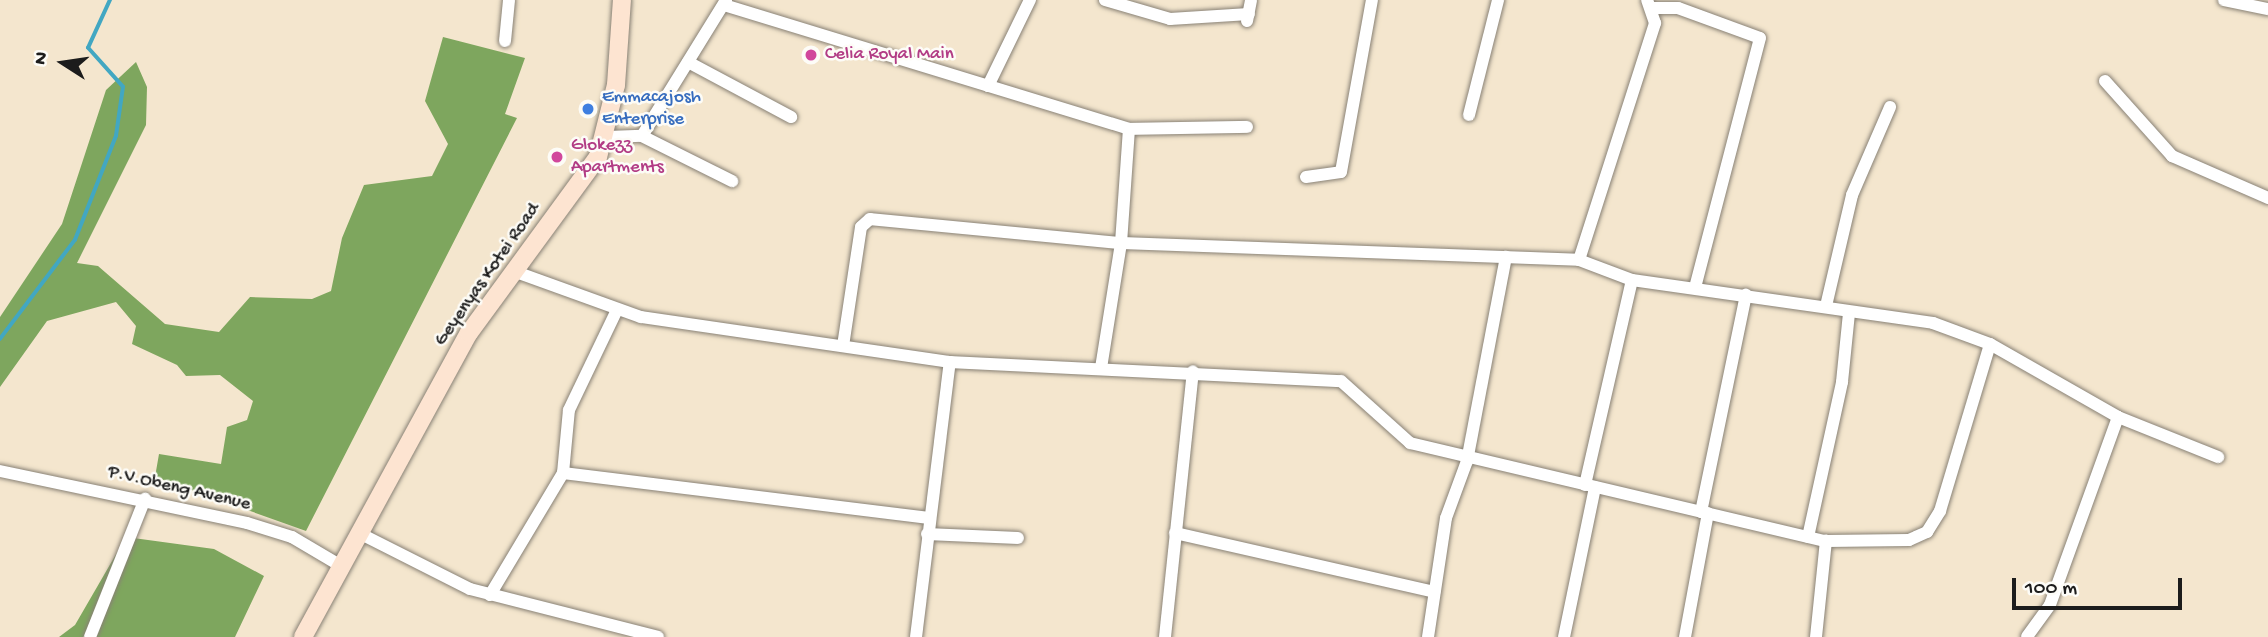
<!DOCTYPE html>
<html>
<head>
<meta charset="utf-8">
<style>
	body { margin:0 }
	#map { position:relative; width:2268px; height:637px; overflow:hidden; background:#f4e6ce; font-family:"Gochi Hand",sans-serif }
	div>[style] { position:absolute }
	.forest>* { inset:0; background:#7ea65e }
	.stream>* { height:3.5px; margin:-1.75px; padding:0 1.75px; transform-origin:1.75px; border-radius:1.75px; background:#42a7c2 }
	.roads { filter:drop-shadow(0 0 2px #888175) drop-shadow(0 0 2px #888175) }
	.street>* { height:12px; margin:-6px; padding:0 6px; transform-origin:6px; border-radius:6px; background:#fff }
	.secondary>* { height:18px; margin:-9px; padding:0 9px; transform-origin:9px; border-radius:9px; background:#fde4d1 }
	.dots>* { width:19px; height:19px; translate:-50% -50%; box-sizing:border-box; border:4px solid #fdfcf7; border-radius:50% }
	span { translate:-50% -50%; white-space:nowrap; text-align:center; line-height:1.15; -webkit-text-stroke:5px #fdfcf7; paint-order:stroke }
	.hotel-label { font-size:19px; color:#b23c85 }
	.left { translate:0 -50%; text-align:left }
	.shop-label { font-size:19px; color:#366cbe }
	.street-label { font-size:19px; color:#1c1c1c }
	.north { position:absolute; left:28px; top:28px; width:70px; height:70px; -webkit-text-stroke:5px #fdfcf7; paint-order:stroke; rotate:282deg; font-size:19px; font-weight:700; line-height:28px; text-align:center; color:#1c1c1c }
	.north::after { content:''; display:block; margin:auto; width:24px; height:32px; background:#1c1c1c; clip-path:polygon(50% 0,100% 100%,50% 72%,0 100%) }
	.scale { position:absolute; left:2012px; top:578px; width:170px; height:32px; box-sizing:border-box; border:4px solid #1c1c1c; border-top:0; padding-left:9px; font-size:21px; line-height:24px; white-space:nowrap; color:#1c1c1c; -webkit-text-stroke:5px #fdfcf7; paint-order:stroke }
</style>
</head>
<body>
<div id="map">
	<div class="forest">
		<i style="clip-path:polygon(443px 37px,525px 58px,505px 114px,517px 118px,306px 531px,155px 477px,159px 454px,221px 464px,227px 427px,247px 420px,253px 401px,220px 375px,186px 376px,177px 365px,132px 344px,136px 326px,116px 302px,47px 321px,0 387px,0 317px,62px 224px,106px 90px,136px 62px,147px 87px,146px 125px,77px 263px,98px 266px,165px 324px,219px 332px,250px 297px,312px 299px,331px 291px,342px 238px,364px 185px,432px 176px,448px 144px,425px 101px)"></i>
		<i style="clip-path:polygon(126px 537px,214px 549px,264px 576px,235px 637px,59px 637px,75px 625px)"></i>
	</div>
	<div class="stream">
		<i style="left:0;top:339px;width:124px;rotate:-52.9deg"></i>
		<i style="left:75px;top:240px;width:112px;rotate:-68.5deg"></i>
		<i style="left:116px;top:136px;width:49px;rotate:-81.9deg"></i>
		<i style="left:123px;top:87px;width:52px;rotate:-131.9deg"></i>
		<i style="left:88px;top:48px;width:53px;rotate:-65.4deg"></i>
	</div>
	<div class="roads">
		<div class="street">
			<i style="left:1105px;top:0;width:68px;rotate:16.3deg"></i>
			<i style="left:1170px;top:19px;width:79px;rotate:-3.6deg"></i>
			<i style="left:2224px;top:0;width:45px;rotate:11.6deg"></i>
			<i style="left:724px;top:5px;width:424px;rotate:17deg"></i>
			<i style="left:1129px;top:129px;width:118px;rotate:-1deg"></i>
			<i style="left:1654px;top:8px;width:24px"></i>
			<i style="left:1678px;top:8px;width:87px;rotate:20.1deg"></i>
			<i style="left:1760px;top:38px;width:257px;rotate:104.6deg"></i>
			<i style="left:1247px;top:21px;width:21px;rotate:-79deg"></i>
			<i style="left:505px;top:41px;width:41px;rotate:-84.4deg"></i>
			<i style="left:688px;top:62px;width:117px;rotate:28.1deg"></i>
			<i style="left:2105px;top:81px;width:101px;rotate:48.2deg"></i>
			<i style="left:2172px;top:156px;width:105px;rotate:23.6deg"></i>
			<i style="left:988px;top:86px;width:96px;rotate:-64deg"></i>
			<i style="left:1469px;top:115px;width:119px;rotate:-75.8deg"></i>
			<i style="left:642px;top:136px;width:160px;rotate:-58.3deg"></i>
			<i style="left:608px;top:137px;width:34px;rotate:-2deg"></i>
			<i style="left:642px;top:136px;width:101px;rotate:26.6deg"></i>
			<i style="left:1306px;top:177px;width:35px;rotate:-8deg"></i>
			<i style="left:1341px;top:172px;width:175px;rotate:-79.8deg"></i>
			<i style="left:1579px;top:260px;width:249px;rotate:-72.2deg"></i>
			<i style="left:1655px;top:23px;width:24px;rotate:-109deg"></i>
			<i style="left:513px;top:271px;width:136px;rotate:19.8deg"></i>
			<i style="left:641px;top:317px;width:312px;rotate:8.3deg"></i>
			<i style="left:950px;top:362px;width:391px;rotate:2.8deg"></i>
			<i style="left:1341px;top:381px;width:93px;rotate:41.9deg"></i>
			<i style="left:1410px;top:443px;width:427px;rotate:13.3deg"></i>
			<i style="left:1826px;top:541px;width:83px;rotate:-0.7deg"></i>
			<i style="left:1909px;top:540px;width:20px;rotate:-24deg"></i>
			<i style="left:1927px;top:532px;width:25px;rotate:-58deg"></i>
			<i style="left:1940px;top:511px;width:174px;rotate:-73.3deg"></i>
			<i style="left:1826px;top:306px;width:114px;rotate:-76.8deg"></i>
			<i style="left:1852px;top:195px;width:96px;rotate:-66.6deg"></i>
			<i style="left:843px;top:346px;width:120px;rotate:-81.4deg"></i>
			<i style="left:861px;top:227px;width:12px;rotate:-42deg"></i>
			<i style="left:870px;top:219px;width:252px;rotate:5.5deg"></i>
			<i style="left:1121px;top:243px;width:458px;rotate:2.1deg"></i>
			<i style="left:1579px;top:260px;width:57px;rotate:20.7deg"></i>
			<i style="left:1632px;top:280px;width:304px;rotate:8.1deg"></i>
			<i style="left:1933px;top:323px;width:61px;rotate:20.2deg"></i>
			<i style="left:1990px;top:344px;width:147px;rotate:29.7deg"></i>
			<i style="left:2118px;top:417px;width:200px;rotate:109.9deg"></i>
			<i style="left:2050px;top:605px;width:39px;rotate:126deg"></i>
			<i style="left:1101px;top:368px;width:127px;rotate:-80.9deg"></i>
			<i style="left:1121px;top:243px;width:114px;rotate:-86deg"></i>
			<i style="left:2118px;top:417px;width:108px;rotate:21.8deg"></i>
			<i style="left:0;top:471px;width:252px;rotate:11.9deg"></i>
			<i style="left:247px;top:523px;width:47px;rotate:17.3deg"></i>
			<i style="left:292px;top:537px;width:57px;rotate:30.6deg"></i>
			<i style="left:563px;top:473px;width:369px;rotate:7deg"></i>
			<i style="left:1585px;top:485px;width:210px;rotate:-77.1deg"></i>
			<i style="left:1701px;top:512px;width:222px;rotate:-78.3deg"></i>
			<i style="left:359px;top:533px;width:124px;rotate:26.8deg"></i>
			<i style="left:470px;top:589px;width:194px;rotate:14.3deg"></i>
			<i style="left:1175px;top:533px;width:266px;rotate:12.8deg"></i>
			<i style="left:927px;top:534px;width:91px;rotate:2.5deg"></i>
			<i style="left:1808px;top:537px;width:159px;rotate:-77.6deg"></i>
			<i style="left:1842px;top:382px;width:69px;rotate:-84.2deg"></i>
			<i style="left:490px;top:595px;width:142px;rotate:-59.1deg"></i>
			<i style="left:563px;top:473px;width:63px;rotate:-84.6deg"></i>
			<i style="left:569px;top:410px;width:111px;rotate:-64.4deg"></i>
			<i style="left:90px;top:637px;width:149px;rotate:-68.3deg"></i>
			<i style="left:916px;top:637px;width:277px;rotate:-83deg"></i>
			<i style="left:1165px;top:637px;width:267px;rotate:-84deg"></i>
			<i style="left:1428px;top:637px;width:120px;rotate:-81.4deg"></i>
			<i style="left:1446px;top:518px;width:61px;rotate:-69.8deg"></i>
			<i style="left:1467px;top:461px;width:208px;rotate:-79.2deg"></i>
			<i style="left:1564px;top:637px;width:153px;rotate:-78.3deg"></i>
			<i style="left:1685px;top:637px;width:126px;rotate:-79.5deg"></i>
			<i style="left:1816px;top:637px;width:97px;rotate:-84.1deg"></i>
		</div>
		<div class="secondary">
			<i style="left:303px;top:637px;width:346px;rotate:-61.4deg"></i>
			<i style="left:469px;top:333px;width:218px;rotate:-53.8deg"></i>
			<i style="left:598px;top:157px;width:74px;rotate:-76deg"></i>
			<i style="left:616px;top:85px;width:85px;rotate:-86deg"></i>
		</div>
	</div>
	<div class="dots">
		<i style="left:811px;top:55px;background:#d1479c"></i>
		<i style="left:588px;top:109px;background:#3f7fe0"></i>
		<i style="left:557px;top:157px;background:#d1479c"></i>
	</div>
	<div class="hotel-label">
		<span class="left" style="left:825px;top:55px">Celia Royal Main</span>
		<span class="left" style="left:571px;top:157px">Glokezz<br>Apartments</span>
	</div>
	<div class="shop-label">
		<span class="left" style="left:602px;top:109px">Emmacajosh<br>Enterprise</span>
	</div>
	<div class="street-label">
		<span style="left:488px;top:275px;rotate:-55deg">Geyenyas Kotei Road</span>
		<span style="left:179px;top:489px;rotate:13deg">P.V.Obeng Avenue</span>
	</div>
	<div class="north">N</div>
	<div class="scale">100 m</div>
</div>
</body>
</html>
